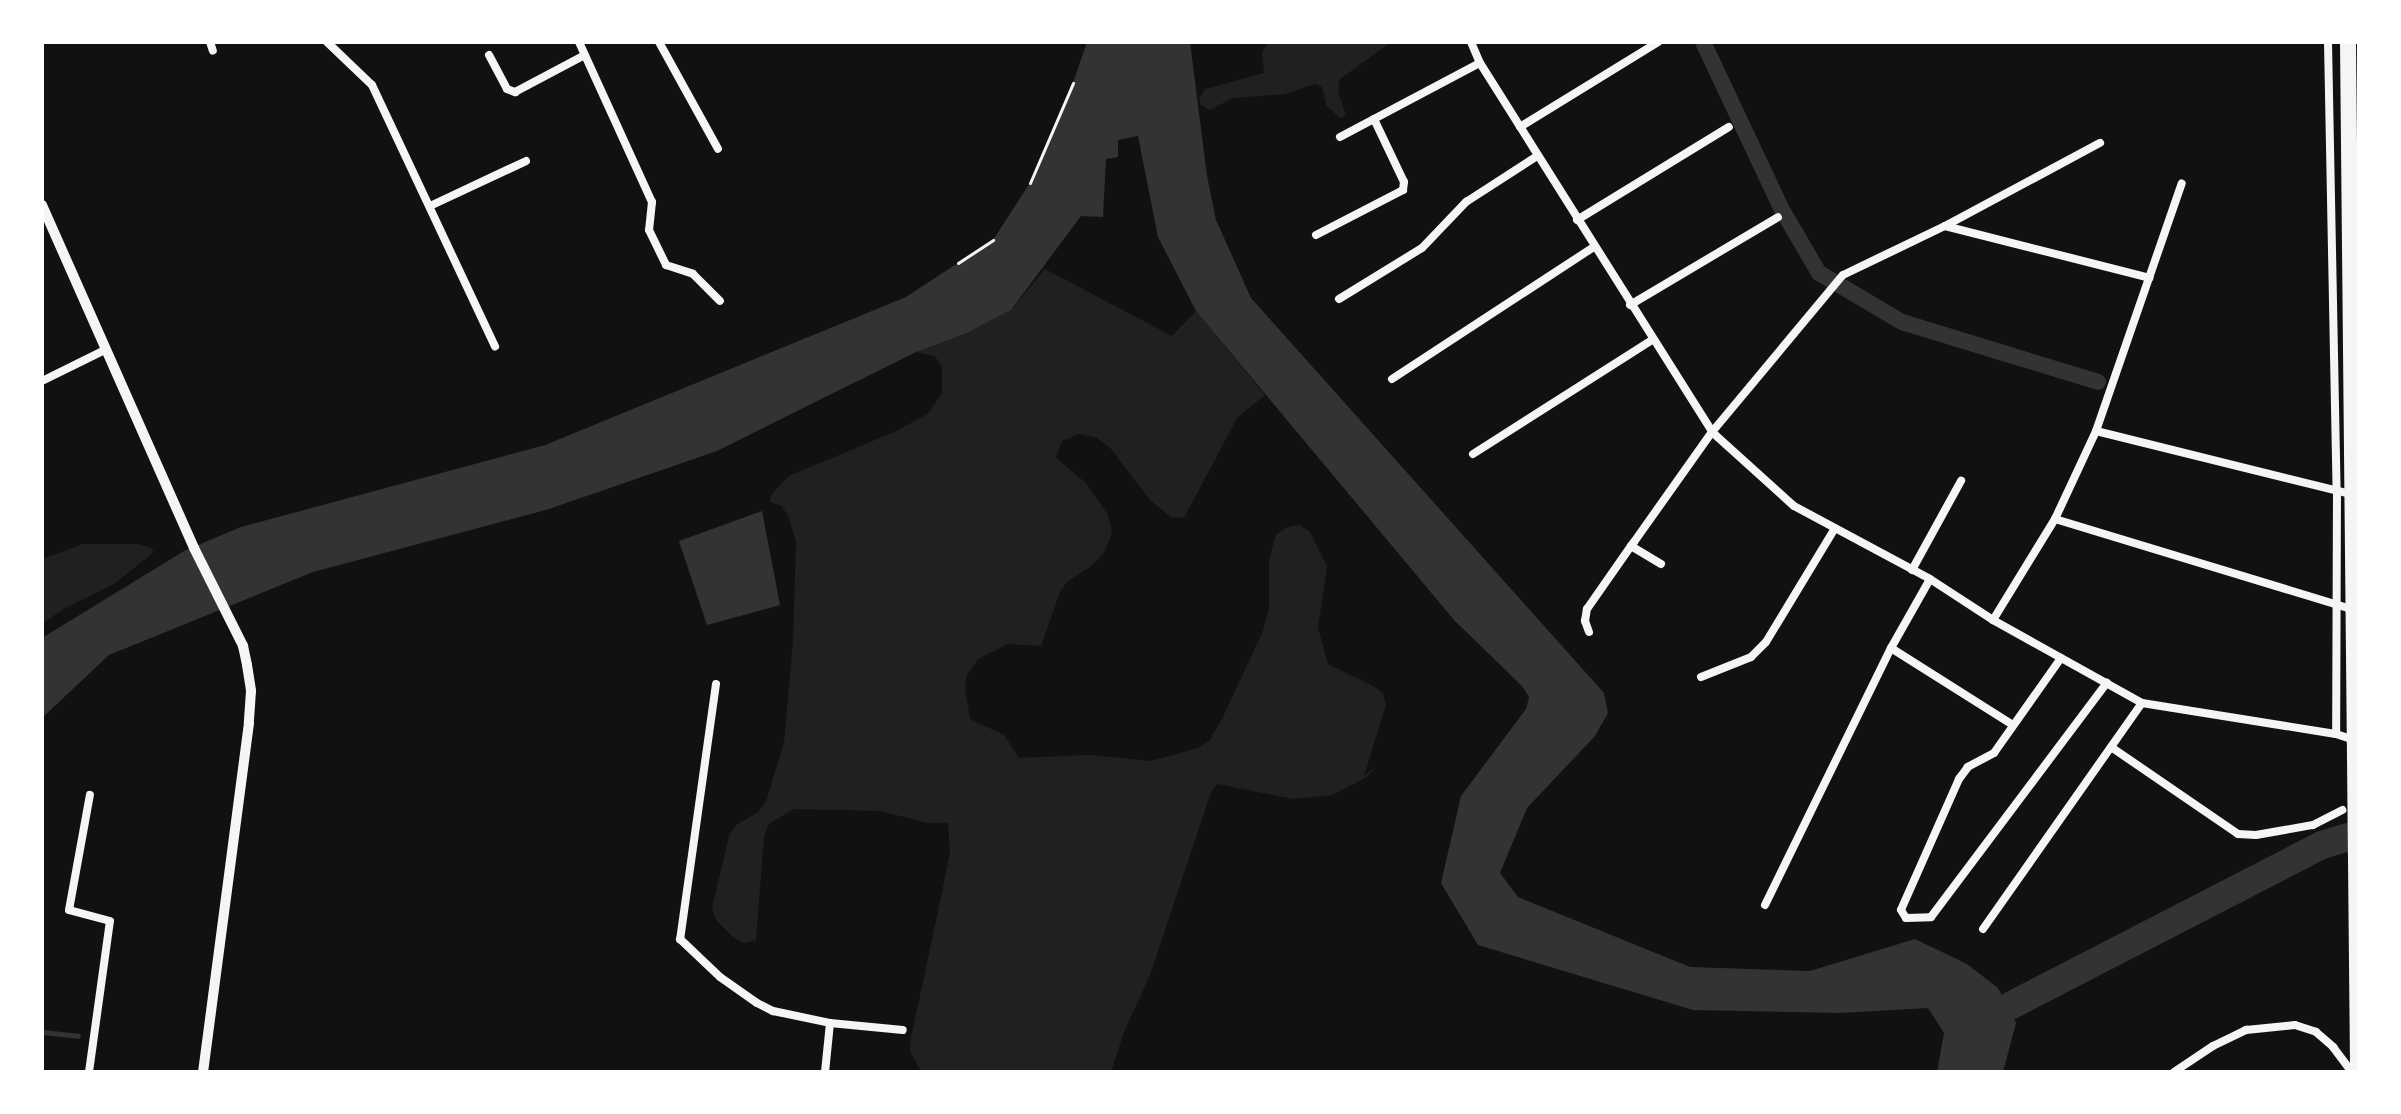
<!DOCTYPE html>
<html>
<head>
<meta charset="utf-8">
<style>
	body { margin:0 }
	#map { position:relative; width:2401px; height:1114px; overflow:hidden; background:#111; font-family:Lora,serif }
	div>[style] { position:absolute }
	.green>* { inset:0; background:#202020 }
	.water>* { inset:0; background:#333 }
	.stream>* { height:5px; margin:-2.5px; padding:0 2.5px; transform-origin:2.5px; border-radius:2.5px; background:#333 }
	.canal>* { height:16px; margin:-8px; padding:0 8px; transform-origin:8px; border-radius:8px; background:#333 }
	.river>* { height:28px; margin:-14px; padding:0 14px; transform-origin:14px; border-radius:14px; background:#333 }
	.path>* { height:3px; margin:-1.5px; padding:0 1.5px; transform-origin:1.5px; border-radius:1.5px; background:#f5f5f5 }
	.minor>* { height:8px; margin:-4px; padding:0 4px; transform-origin:4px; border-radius:4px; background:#f5f5f5 }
	.tertiary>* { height:10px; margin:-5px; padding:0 5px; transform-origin:5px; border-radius:5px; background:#f5f5f5 }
	.motorway>* { height:16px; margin:-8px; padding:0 8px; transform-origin:8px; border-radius:8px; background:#f5f5f5 }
	span { translate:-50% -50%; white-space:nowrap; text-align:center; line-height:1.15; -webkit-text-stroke:6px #fff; paint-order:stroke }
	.frame { position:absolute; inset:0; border:44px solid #fff; pointer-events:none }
</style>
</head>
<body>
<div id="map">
	<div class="green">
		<i style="clip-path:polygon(1268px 42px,1391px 42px,1340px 79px,1338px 91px,1346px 115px,1340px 118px,1326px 105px,1322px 87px,1315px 84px,1285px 94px,1233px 98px,1210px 110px,1201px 105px,1199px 99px,1205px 89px,1264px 73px,1262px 53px)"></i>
		<i style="clip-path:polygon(1045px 269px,1172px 336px,1196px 311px,1265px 395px,1237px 418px,1184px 518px,1171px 517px,1150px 500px,1111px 449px,1097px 438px,1079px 434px,1062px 441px,1056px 458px,1086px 483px,1108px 515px,1112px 533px,1105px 551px,1093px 565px,1067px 582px,1060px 592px,1041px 646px,1008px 644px,978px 659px,967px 675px,965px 687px,970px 719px,1004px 735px,1019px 758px,1089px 755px,1151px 761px,1198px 748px,1209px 741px,1221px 721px,1263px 631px,1269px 608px,1269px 559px,1276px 535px,1287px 527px,1299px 525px,1310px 532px,1327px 566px,1318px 628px,1328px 664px,1373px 686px,1383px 693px,1386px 705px,1364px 776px,1375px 767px,1367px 777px,1332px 795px,1293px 799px,1217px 784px,1210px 795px,1150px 975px,1124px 1032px,1111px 1072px,921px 1072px,910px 1051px,911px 1038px,950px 854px,948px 823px,928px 823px,880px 811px,794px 809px,769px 824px,764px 836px,756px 940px,744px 943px,733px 937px,716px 920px,712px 908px,729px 836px,736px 825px,758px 812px,766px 802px,784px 742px,793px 641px,796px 541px,788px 516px,782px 506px,770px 502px,771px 495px,789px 476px,894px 432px,928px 414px,942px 393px,942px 367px,935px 356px,916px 352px,965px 334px,1011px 310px)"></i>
		<i style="clip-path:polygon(83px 544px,137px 544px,150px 547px,154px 552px,114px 584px,65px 608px,42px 624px,42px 559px)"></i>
	</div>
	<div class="water">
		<i style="clip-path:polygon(1087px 42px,1190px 42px,1207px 176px,1216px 220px,1251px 298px,1604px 693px,1608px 713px,1595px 736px,1527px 808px,1500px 873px,1518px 897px,1690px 967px,1810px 971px,1915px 939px,1967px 964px,1998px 988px,2016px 1023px,2003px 1072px,1937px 1072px,1944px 1033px,1928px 1008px,1840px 1013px,1693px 1010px,1478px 945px,1441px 883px,1461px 796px,1526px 709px,1529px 697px,1522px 686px,1454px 620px,1196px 311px,1158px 237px,1138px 136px,1118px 140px,1118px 157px,1106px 159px,1103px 217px,1081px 216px,1011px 310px,965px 334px,916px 352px,717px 451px,546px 510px,313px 572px,109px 655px,42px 718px,42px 638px,184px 551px,241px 527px,545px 445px,906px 297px,993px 240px,1030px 183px,1073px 83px)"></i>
		<i style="clip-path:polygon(762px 511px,780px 605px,707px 625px,679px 541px)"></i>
	</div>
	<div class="stream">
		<i style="left:42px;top:1032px;width:36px;rotate:6deg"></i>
	</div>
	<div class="canal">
		<i style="left:1703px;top:42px;width:183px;rotate:64.8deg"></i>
		<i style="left:1781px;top:208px;width:75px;rotate:59.7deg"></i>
		<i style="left:1819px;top:273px;width:96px;rotate:30.6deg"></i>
		<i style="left:1902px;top:322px;width:205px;rotate:17deg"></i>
	</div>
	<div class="river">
		<i style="left:1975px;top:1024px;width:390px;rotate:-27.3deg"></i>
		<i style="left:2322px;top:845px;width:39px;rotate:-17deg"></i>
	</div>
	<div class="path">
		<i style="left:1030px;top:183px;width:109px;rotate:-66.7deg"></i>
		<i style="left:958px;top:263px;width:42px;rotate:-33.3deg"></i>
	</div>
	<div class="minor">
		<i style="left:210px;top:42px;width:9px;rotate:72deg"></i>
		<i style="left:327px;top:42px;width:62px;rotate:43.7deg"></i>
		<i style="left:372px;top:85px;width:289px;rotate:64.8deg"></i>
		<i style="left:579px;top:42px;width:176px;rotate:65.5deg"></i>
		<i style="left:652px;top:202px;width:28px;rotate:96deg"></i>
		<i style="left:649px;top:230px;width:39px;rotate:64deg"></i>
		<i style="left:666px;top:265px;width:28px;rotate:18deg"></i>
		<i style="left:693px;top:274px;width:38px;rotate:45deg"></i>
		<i style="left:659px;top:42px;width:122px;rotate:61.1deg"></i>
		<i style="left:1471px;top:42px;width:23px;rotate:67deg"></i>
		<i style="left:1480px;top:63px;width:436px;rotate:57.8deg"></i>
		<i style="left:1712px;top:432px;width:110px;rotate:42.1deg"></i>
		<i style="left:1794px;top:506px;width:154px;rotate:28.2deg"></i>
		<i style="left:1930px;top:579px;width:75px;rotate:33.1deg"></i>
		<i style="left:1993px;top:620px;width:171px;rotate:29.1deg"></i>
		<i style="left:2142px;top:703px;width:196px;rotate:9.1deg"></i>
		<i style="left:2336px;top:734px;width:19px;rotate:18deg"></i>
		<i style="left:2328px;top:42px;width:449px;rotate:88.9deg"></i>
		<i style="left:2337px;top:491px;width:243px;rotate:90.2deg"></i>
		<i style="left:489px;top:55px;width:38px;rotate:62deg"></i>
		<i style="left:507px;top:89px;width:9px;rotate:21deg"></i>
		<i style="left:515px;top:92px;width:79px;rotate:-27.9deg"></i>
		<i style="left:1520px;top:127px;width:162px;rotate:-31.6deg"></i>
		<i style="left:1340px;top:137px;width:158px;rotate:-27.9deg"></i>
		<i style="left:430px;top:206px;width:106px;rotate:-25.1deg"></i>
		<i style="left:1577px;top:220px;width:178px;rotate:-31.5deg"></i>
		<i style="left:1945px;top:226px;width:176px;rotate:-28.2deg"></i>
		<i style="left:1316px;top:235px;width:98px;rotate:-27.3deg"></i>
		<i style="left:1403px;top:190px;width:8px;rotate:-83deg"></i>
		<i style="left:1404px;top:182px;width:70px;rotate:-115.5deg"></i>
		<i style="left:1339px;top:299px;width:97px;rotate:-31.6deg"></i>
		<i style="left:1422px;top:248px;width:64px;rotate:-46.3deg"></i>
		<i style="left:1466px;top:202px;width:85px;rotate:-32.9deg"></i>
		<i style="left:1630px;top:305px;width:172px;rotate:-30.7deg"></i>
		<i style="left:1392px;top:379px;width:241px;rotate:-33.2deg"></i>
		<i style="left:42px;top:381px;width:72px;rotate:-26.2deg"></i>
		<i style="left:2096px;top:431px;width:266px;rotate:13.9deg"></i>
		<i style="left:1473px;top:454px;width:212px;rotate:-32.5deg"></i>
		<i style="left:2055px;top:519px;width:313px;rotate:16.9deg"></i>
		<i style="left:1661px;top:564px;width:35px;rotate:-149deg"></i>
		<i style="left:1631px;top:546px;width:5px;rotate:-53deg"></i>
		<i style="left:1634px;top:542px;width:135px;rotate:-54.7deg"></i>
		<i style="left:1712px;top:432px;width:204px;rotate:-50.2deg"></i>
		<i style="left:1843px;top:275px;width:113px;rotate:-25.7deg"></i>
		<i style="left:1945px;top:226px;width:211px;rotate:14.2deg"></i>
		<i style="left:1912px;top:570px;width:102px;rotate:-61.2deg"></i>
		<i style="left:1993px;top:620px;width:119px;rotate:-58.5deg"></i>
		<i style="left:2055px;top:519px;width:97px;rotate:-65deg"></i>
		<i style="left:2096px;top:431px;width:262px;rotate:-70.9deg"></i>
		<i style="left:1589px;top:632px;width:12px;rotate:-110deg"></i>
		<i style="left:1585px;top:621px;width:12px;rotate:-81deg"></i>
		<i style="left:1587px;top:609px;width:77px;rotate:-55.1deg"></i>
		<i style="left:1891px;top:648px;width:144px;rotate:32.3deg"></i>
		<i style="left:2061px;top:658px;width:116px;rotate:125.2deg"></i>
		<i style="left:1994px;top:753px;width:30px;rotate:152deg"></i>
		<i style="left:1968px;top:767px;width:15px;rotate:127deg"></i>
		<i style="left:1959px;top:779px;width:143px;rotate:113.9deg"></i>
		<i style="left:1901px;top:910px;width:9px;rotate:58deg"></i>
		<i style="left:1906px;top:918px;width:25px;rotate:-2deg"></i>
		<i style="left:1931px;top:917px;width:293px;rotate:-53.1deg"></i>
		<i style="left:1701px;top:677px;width:54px;rotate:-21.8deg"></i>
		<i style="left:1751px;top:657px;width:21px;rotate:-45deg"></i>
		<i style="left:1766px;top:642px;width:133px;rotate:-58.8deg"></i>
		<i style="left:716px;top:684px;width:258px;rotate:98deg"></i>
		<i style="left:680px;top:939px;width:55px;rotate:43.5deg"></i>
		<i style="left:720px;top:977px;width:45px;rotate:35.1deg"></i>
		<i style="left:757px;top:1003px;width:18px;rotate:27deg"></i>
		<i style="left:773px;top:1011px;width:58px;rotate:11.9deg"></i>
		<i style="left:830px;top:1023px;width:49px;rotate:95.8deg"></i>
		<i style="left:2111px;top:747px;width:154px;rotate:34.4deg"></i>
		<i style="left:2238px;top:834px;width:18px;rotate:3deg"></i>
		<i style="left:2256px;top:835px;width:58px;rotate:-10deg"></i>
		<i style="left:2313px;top:825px;width:33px;rotate:-27deg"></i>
		<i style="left:1765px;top:905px;width:286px;rotate:-63.9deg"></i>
		<i style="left:1891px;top:648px;width:79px;rotate:-60.5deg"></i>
		<i style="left:1983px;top:929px;width:276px;rotate:-54.9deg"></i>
		<i style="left:830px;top:1023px;width:73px;rotate:5.5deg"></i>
		<i style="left:89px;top:1072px;width:152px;rotate:-82.1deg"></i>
		<i style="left:110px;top:921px;width:42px;rotate:-165deg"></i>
		<i style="left:69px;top:910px;width:117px;rotate:-79.7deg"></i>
		<i style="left:2174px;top:1072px;width:47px;rotate:-33.7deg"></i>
		<i style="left:2213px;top:1046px;width:37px;rotate:-26deg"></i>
		<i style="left:2246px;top:1030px;width:49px;rotate:-5.8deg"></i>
		<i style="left:2295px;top:1025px;width:22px;rotate:18deg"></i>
		<i style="left:2316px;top:1032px;width:23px;rotate:41deg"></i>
		<i style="left:2333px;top:1047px;width:31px;rotate:53deg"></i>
	</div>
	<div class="tertiary">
		<i style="left:42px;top:205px;width:375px;rotate:66.1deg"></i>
		<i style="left:194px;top:548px;width:110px;rotate:63.4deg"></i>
		<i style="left:243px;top:646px;width:19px;rotate:78deg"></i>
		<i style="left:247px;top:665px;width:26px;rotate:81deg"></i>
		<i style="left:251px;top:691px;width:32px;rotate:94deg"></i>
		<i style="left:249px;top:723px;width:352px;rotate:97.5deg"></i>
	</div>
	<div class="motorway">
		<i style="left:2348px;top:42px;width:1030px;rotate:89.44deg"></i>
	</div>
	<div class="frame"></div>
</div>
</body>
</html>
